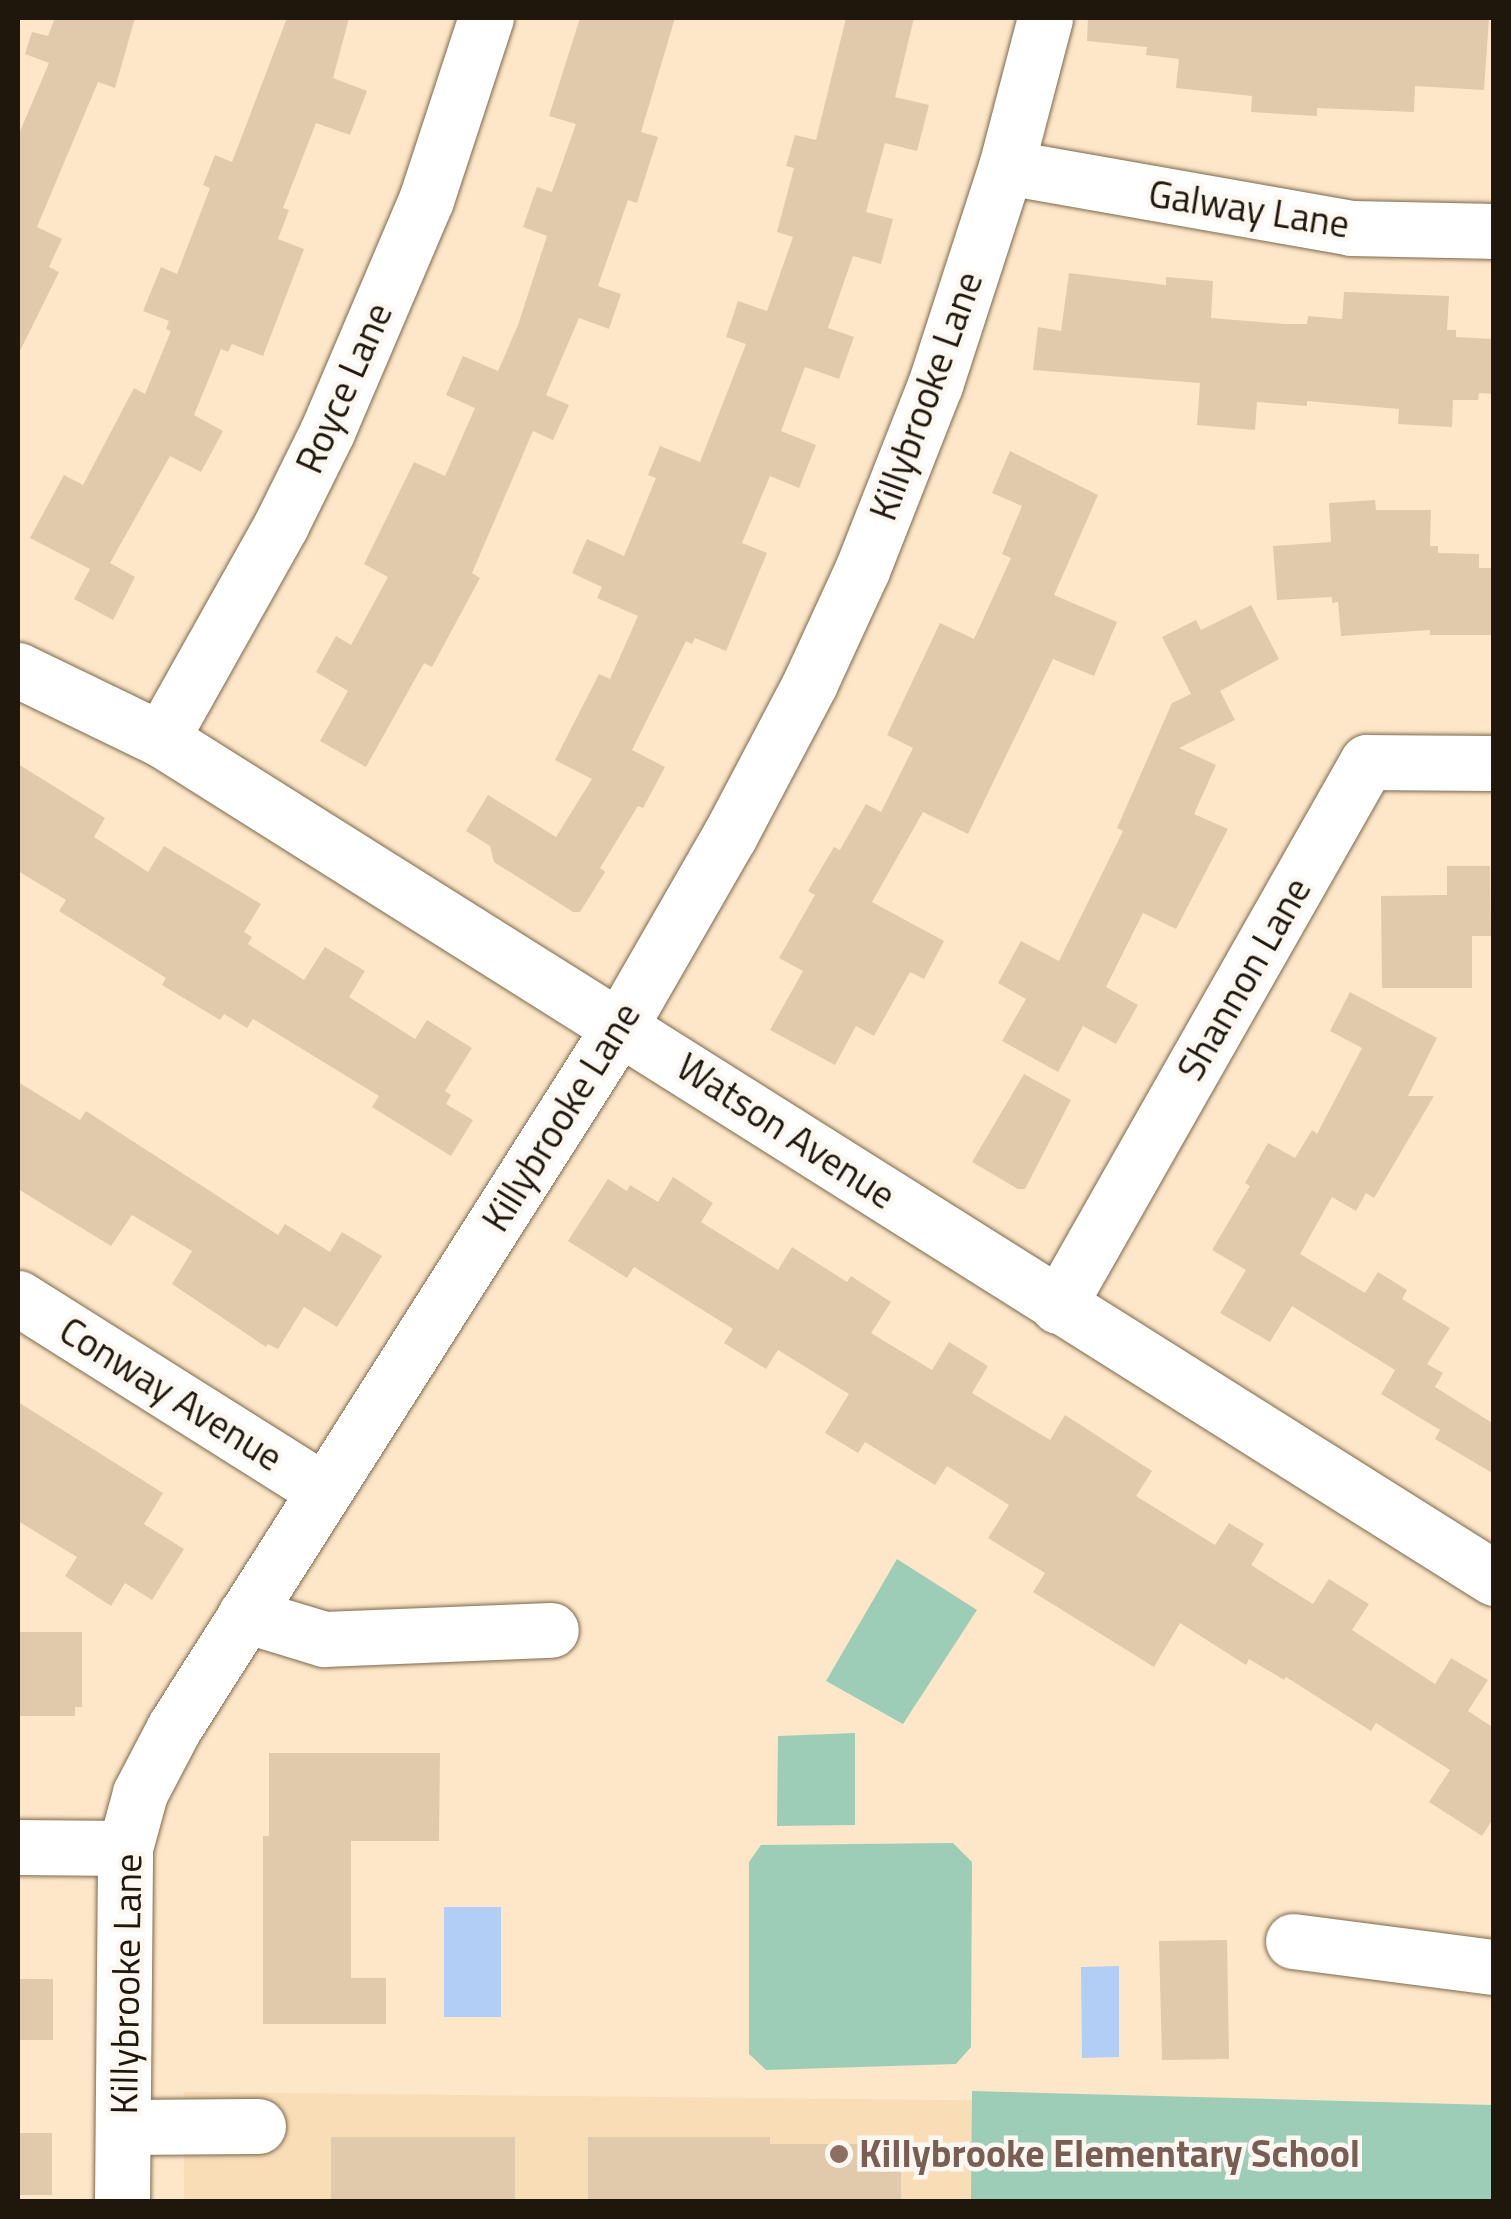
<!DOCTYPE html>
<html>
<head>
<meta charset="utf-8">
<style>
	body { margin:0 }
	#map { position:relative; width:1511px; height:2219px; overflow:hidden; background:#fee7c8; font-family:"Titillium Web",sans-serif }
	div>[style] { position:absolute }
	.built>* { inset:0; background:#f8ddb7 }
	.green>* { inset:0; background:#9dcdb6 }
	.water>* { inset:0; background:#b2cdf6 }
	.building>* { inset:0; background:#e0caab }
	.roads { filter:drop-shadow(0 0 2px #7d694d) drop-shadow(0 0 2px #7d694d) }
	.minor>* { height:55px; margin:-27.5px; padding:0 27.5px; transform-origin:27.5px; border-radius:27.5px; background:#fff }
	.dots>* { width:28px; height:28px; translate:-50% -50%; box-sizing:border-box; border:5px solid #fcf7f1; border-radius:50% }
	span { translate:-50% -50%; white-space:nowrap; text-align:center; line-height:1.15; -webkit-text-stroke:9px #fcf7f1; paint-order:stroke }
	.street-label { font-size:38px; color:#1f170c }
	.education-label { font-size:38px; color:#785e54; font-weight:700 }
	.left { translate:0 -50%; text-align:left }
	.frame { position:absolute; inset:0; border:20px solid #1f170c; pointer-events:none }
</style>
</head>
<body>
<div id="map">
	<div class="built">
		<i style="clip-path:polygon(184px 2092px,1237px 2103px,1493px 2201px,184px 2202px)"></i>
	</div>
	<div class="green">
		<i style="clip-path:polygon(897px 1559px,977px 1610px,903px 1724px,826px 1681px)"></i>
		<i style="clip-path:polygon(855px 1733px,855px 1825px,777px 1826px,778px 1736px)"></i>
		<i style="clip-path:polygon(953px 1843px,972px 1862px,971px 2047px,956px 2064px,766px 2070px,749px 2054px,749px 1862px,761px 1845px)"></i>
		<i style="clip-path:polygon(972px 2091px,1493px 2105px,1493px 2201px,971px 2201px)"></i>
	</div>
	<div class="water">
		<i style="clip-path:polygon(444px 1907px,501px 1907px,501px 2017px,444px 2017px)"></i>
		<i style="clip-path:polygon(1119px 1966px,1119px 2057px,1082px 2058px,1081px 1967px)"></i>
	</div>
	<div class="building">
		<i style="clip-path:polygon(55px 18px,135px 18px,115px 88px,98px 82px,37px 227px,62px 239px,49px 267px,59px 272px,18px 355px,18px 136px,49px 63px,25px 54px,32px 32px,48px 36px)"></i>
		<i style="clip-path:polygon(287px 18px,349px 18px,333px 78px,367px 91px,350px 135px,316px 123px,283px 208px,289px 210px,278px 239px,304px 249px,263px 356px,232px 344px,228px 352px,221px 349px,194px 415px,223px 431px,201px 472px,170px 456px,110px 563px,135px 577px,113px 620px,74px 599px,90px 569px,30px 538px,64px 475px,83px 485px,134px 388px,145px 394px,171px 331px,166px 329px,169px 321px,143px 311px,161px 267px,177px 274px,210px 188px,203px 185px,215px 155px,232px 162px)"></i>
		<i style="clip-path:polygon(580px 18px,675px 18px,641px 132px,658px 137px,637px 203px,628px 200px,598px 286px,621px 294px,609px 329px,579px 318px,546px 395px,569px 405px,553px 440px,533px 431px,472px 573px,480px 578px,432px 667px,424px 663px,366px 767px,320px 741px,348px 691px,316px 672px,336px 636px,351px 645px,388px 577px,364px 564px,414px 462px,445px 476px,475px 408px,446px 395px,463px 356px,498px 371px,518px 325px,547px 236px,523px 227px,537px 187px,552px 192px,576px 124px,549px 116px)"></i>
		<i style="clip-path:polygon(846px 18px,914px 18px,895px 97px,929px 105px,917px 151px,885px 143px,866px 212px,893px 219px,881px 264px,853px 256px,828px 328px,854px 337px,839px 379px,805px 367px,781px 431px,816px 445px,799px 488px,770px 476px,742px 543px,767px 553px,726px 651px,695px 638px,692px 644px,686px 641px,632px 750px,665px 767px,643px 808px,638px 806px,600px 868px,605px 872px,580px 912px,573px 912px,494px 862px,490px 846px,466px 831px,488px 795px,556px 837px,592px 779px,555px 760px,599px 674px,610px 679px,638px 616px,597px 598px,602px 587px,572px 573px,587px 539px,624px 556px,656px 478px,648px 475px,660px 446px,700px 462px,746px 344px,726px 337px,738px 301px,767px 311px,793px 237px,777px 232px,794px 168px,786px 166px,795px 135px,816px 140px)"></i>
		<i style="clip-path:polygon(1088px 18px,1489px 18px,1484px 90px,1415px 86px,1414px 112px,1317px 108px,1317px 116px,1251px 112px,1252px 96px,1176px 88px,1179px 59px,1146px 55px,1147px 47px,1087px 41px)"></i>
		<i style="clip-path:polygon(1069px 273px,1166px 285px,1166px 277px,1213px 281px,1211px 318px,1285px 324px,1307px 324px,1308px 316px,1342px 319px,1344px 292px,1449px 296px,1447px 330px,1456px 330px,1456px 337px,1494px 339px,1494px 394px,1479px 393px,1478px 400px,1453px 400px,1452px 427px,1398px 424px,1399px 409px,1307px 401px,1307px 406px,1257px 402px,1255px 430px,1197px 425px,1200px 383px,1033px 370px,1038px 327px,1061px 331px)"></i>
		<i style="clip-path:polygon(1010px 451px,1098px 495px,1054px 595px,1117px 622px,1094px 676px,1053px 659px,968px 834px,923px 812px,872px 902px,944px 941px,924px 979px,910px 972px,874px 1036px,856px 1026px,835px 1065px,770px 1030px,803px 971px,779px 958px,815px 895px,808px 891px,834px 847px,840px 850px,866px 804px,881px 812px,913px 748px,887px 735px,940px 623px,974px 639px,1011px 558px,1002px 554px,1022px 506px,992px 493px)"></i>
		<i style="clip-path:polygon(1375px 500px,1376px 510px,1431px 510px,1430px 546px,1438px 546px,1438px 553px,1479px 554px,1479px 568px,1494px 568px,1494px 635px,1430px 635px,1430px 630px,1341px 636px,1338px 602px,1332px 603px,1332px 597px,1277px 600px,1273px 546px,1331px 542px,1329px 503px)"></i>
		<i style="clip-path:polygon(1251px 605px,1279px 659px,1220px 691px,1235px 720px,1179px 748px,1216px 765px,1194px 814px,1228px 829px,1176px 929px,1143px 913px,1106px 987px,1138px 1005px,1116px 1044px,1083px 1026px,1058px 1072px,1002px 1041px,1026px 999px,998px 983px,1021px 941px,1059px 961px,1123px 831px,1117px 828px,1172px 703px,1191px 694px,1162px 637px,1196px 620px,1201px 630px)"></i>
		<i style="clip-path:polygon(18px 764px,105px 818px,94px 837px,148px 872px,164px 846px,261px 904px,244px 932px,252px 937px,248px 944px,304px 980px,325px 947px,365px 971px,349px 997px,415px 1039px,427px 1020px,472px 1048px,445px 1091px,451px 1095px,446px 1104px,473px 1120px,451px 1156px,372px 1107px,379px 1096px,253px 1019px,247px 1028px,224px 1014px,220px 1020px,162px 985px,166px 978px,59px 911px,66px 900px,18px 871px)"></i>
		<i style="clip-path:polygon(1447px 866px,1490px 866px,1491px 936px,1472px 936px,1472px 988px,1382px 988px,1381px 896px,1447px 895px)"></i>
		<i style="clip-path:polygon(1350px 992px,1437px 1038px,1408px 1096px,1434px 1096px,1374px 1198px,1366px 1193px,1356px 1211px,1332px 1197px,1300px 1254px,1365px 1293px,1378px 1272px,1407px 1290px,1402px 1299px,1450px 1328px,1427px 1364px,1443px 1373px,1435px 1387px,1494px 1424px,1494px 1474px,1435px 1439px,1440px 1430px,1381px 1394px,1395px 1370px,1292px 1306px,1270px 1342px,1220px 1313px,1246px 1270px,1212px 1250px,1250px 1186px,1245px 1183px,1268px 1143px,1295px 1158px,1312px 1130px,1317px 1134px,1362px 1048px,1330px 1031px)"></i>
		<i style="clip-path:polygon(1024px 1074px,1071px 1100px,1025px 1189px,1018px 1189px,972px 1162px)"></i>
		<i style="clip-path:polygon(18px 1082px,80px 1120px,86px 1111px,278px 1235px,285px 1224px,330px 1252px,342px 1232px,382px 1256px,337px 1327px,304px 1307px,278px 1349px,268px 1344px,266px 1347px,172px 1284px,192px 1251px,132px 1215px,111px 1246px,18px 1189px)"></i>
		<i style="clip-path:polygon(673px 1177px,713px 1203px,701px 1222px,778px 1270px,792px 1247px,847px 1282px,851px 1276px,891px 1302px,871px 1333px,932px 1370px,949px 1342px,988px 1366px,972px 1393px,1050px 1440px,1065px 1415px,1152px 1471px,1136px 1496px,1215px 1545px,1229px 1523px,1264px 1544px,1251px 1565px,1313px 1604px,1329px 1579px,1369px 1604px,1352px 1630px,1435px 1684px,1451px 1658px,1488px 1680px,1468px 1711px,1494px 1728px,1494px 1817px,1482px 1836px,1429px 1802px,1450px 1770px,1376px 1723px,1371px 1731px,1286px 1677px,1284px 1680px,1249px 1659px,1246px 1665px,1180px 1623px,1154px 1667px,1033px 1592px,1045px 1573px,988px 1538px,1009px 1505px,947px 1466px,935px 1485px,865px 1442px,858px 1453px,825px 1433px,849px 1394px,778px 1350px,766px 1369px,724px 1343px,733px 1329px,634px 1267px,627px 1278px,568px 1241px,608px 1179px,627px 1191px,630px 1185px,658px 1202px)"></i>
		<i style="clip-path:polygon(18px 1402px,163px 1493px,144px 1524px,184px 1549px,152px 1600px,125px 1583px,111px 1606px,65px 1576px,77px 1557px,18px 1521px)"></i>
		<i style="clip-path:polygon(18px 1632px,82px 1632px,82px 1707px,75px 1707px,75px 1716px,18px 1716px)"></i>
		<i style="clip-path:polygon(269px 1753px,440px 1753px,439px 1841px,351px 1841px,351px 1978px,386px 1978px,386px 2024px,263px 2024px,263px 1836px,269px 1836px)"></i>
		<i style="clip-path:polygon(1227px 1940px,1229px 2059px,1162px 2060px,1159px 1941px)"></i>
		<i style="clip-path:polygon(18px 1979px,53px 1979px,53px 2040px,18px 2040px)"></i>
		<i style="clip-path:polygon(18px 2133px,52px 2133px,52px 2195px,18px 2195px)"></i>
		<i style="clip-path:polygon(331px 2137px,515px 2137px,515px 2202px,331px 2202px)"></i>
		<i style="clip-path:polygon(588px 2137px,770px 2137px,770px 2144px,901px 2144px,901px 2202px,588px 2202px)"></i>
	</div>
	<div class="roads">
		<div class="minor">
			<i style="left:1006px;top:167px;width:350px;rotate:10deg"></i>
			<i style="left:1351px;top:228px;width:143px;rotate:1.2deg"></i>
			<i style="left:18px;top:670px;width:159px;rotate:25.8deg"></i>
			<i style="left:161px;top:739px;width:1575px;rotate:32.19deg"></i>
			<i style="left:161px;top:739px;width:245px;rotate:-60.7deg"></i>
			<i style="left:281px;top:525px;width:104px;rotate:-63.7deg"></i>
			<i style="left:327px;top:432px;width:252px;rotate:-66.9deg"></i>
			<i style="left:426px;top:200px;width:192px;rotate:-71.8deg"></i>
			<i style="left:18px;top:1298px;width:362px;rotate:32.2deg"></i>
			<i style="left:1058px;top:1306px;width:626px;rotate:-60.4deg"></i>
			<i style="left:1367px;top:762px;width:127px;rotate:0.5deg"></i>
			<i style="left:245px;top:1615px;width:83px;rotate:16.9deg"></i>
			<i style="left:324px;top:1639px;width:227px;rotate:-2.3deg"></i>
			<i style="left:18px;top:1847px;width:107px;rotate:0.5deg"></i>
			<i style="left:1293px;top:1941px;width:203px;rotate:7.4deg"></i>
			<i style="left:123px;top:2127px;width:135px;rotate:-0.4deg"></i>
			<i style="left:122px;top:2202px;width:354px;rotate:-89.5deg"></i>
			<i style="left:125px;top:1848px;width:57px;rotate:-74.7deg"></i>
			<i style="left:140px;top:1793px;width:73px;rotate:-62.4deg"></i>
			<i style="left:174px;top:1728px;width:832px;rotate:-57.57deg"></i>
			<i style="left:620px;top:1026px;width:220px;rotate:-60.1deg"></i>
			<i style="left:730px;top:835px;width:172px;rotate:-62.2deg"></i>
			<i style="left:810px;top:683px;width:124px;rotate:-65.3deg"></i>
			<i style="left:862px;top:570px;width:199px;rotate:-68.5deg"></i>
			<i style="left:935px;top:385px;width:229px;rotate:-72deg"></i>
			<i style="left:1006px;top:167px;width:154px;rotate:-75.3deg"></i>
		</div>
	</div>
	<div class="dots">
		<i style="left:839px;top:2154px;background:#8d6e63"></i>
	</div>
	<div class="street-label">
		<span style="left:1249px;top:209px;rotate:9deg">Galway Lane</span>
		<span style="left:344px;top:388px;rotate:-66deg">Royce Lane</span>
		<span style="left:926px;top:396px;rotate:-70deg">Killybrooke Lane</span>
		<span style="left:1244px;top:979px;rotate:-60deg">Shannon Lane</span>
		<span style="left:561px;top:1117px;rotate:-58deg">Killybrooke Lane</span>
		<span style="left:786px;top:1131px;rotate:33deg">Watson Avenue</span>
		<span style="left:171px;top:1394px;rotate:32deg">Conway Avenue</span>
		<span style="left:126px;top:1984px;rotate:-89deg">Killybrooke Lane</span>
	</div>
	<div class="education-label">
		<span class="left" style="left:859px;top:2154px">Killybrooke Elementary School</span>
	</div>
	<div class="frame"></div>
</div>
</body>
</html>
